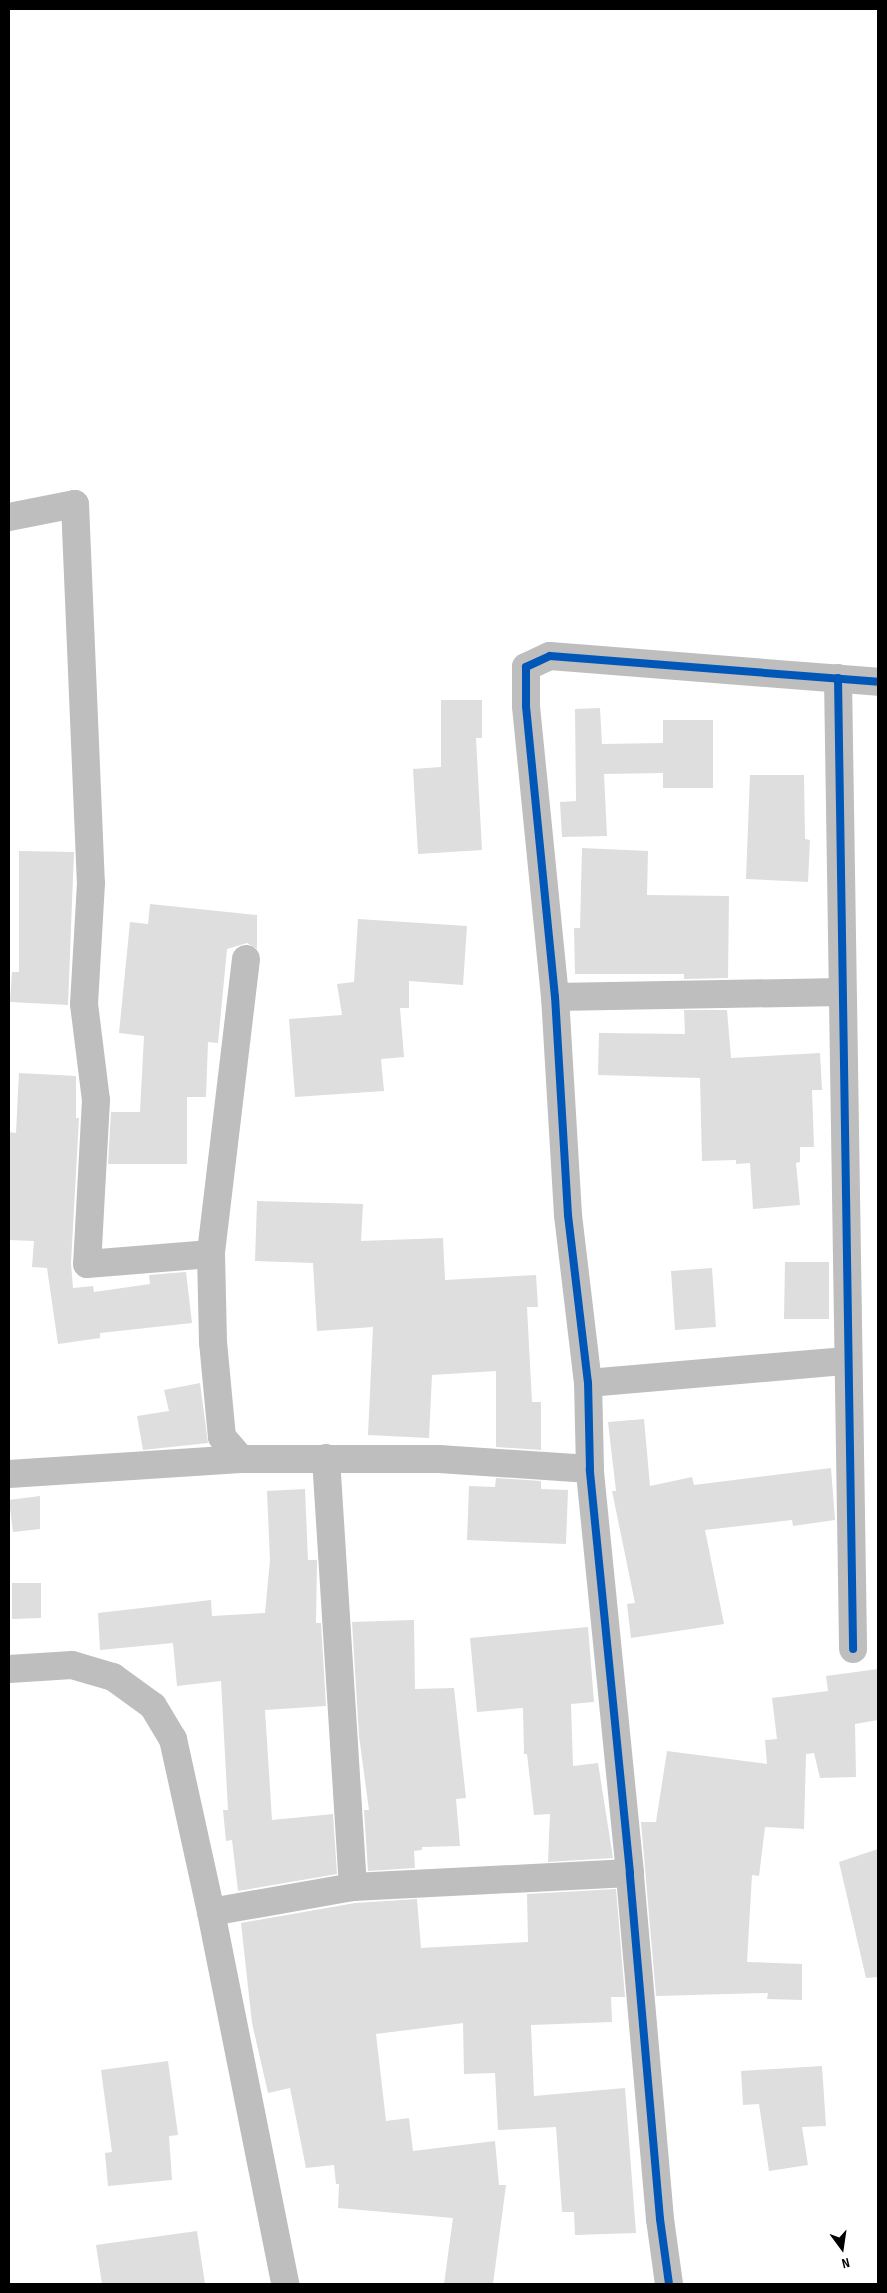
<!DOCTYPE html>
<html>
<head>
<meta charset="utf-8">
<style>
	body { margin:0 }
	#map { position:relative; width:887px; height:2293px; overflow:hidden; background:#fff; font-family:"Sofia Sans Condensed",sans-serif }
	div>[style] { position:absolute }
	.building>* { inset:0; background:#dedede }
	.street>* { height:28px; margin:-14px; padding:0 14px; transform-origin:14px; border-radius:14px; background:#bebebe }
	.cycleway>* { height:8px; margin:-4px; padding:0 4px; transform-origin:4px; border-radius:4px; background:#0057b8 }
	span { translate:-50% -50%; white-space:nowrap; text-align:center; line-height:1.15; -webkit-text-stroke:4px #fff; paint-order:stroke }
	.frame { position:absolute; inset:0; border:10px solid #000; pointer-events:none }
	.north { position:absolute; left:817px; top:2223px; width:50px; height:50px; -webkit-text-stroke:4px #fff; paint-order:stroke; rotate:166deg; font-size:14px; font-weight:700; line-height:20px; text-align:center; color:#000 }
	.north::after { content:''; display:block; margin:auto; width:18px; height:22px; background:#000; clip-path:polygon(50% 0,100% 100%,50% 72%,0 100%) }
</style>
</head>
<body>
<div id="map">
	<div class="building">
		<i style="clip-path:polygon(441px 700px,482px 700px,482px 738px,476px 738px,482px 850px,418px 854px,413px 769px,441px 767px)"></i>
		<i style="clip-path:polygon(600px 708px,602px 744px,663px 743px,663px 720px,713px 720px,713px 788px,663px 788px,663px 773px,604px 774px,607px 836px,562px 837px,560px 802px,576px 801px,575px 709px)"></i>
		<i style="clip-path:polygon(750px 775px,804px 775px,805px 839px,810px 840px,808px 882px,746px 879px)"></i>
		<i style="clip-path:polygon(582px 848px,648px 851px,647px 895px,729px 896px,728px 978px,684px 979px,684px 974px,575px 974px,574px 928px,580px 928px)"></i>
		<i style="clip-path:polygon(19px 851px,74px 852px,68px 1005px,10px 1002px,12px 972px,19px 972px)"></i>
		<i style="clip-path:polygon(150px 904px,257px 915px,257px 949px,247px 943px,227px 949px,218px 1043px,208px 1042px,206px 1097px,187px 1097px,187px 1164px,108px 1164px,111px 1112px,140px 1112px,144px 1036px,119px 1033px,130px 922px,148px 924px)"></i>
		<i style="clip-path:polygon(358px 919px,467px 926px,463px 985px,409px 981px,409px 1008px,400px 1008px,404px 1057px,381px 1059px,384px 1091px,295px 1097px,289px 1019px,342px 1015px,337px 984px,354px 982px)"></i>
		<i style="clip-path:polygon(684px 1010px,727px 1010px,731px 1058px,820px 1053px,822px 1090px,812px 1090px,814px 1147px,800px 1147px,800px 1162px,796px 1163px,800px 1205px,753px 1209px,750px 1163px,736px 1164px,736px 1160px,702px 1161px,700px 1078px,598px 1075px,599px 1033px,685px 1034px)"></i>
		<i style="clip-path:polygon(19px 1073px,76px 1076px,76px 1118px,79px 1118px,71px 1263px,73px 1288px,93px 1286px,94px 1292px,150px 1284px,149px 1275px,186px 1272px,192px 1323px,100px 1333px,100px 1338px,58px 1344px,47px 1268px,32px 1267px,34px 1241px,9px 1240px,9px 1132px,16px 1133px)"></i>
		<i style="clip-path:polygon(257px 1201px,363px 1204px,361px 1241px,443px 1238px,445px 1280px,536px 1275px,538px 1307px,527px 1307px,532px 1402px,541px 1402px,541px 1450px,496px 1447px,496px 1371px,432px 1375px,429px 1438px,368px 1435px,373px 1327px,317px 1331px,313px 1263px,255px 1261px)"></i>
		<i style="clip-path:polygon(785px 1262px,829px 1262px,829px 1319px,784px 1319px)"></i>
		<i style="clip-path:polygon(712px 1268px,716px 1327px,675px 1330px,671px 1271px)"></i>
		<i style="clip-path:polygon(200px 1383px,208px 1443px,143px 1450px,137px 1416px,169px 1411px,164px 1390px)"></i>
		<i style="clip-path:polygon(644px 1419px,650px 1486px,692px 1477px,694px 1485px,831px 1468px,835px 1520px,793px 1526px,792px 1520px,705px 1530px,724px 1624px,631px 1638px,627px 1604px,635px 1603px,612px 1491px,616px 1491px,608px 1422px)"></i>
		<i style="clip-path:polygon(496px 1478px,541px 1481px,541px 1489px,568px 1490px,566px 1544px,467px 1540px,469px 1486px,495px 1487px)"></i>
		<i style="clip-path:polygon(305px 1489px,308px 1560px,317px 1560px,316px 1623px,321px 1623px,326px 1706px,265px 1710px,272px 1820px,333px 1814px,337px 1874px,238px 1891px,232px 1840px,226px 1841px,223px 1810px,228px 1810px,221px 1681px,177px 1686px,173px 1643px,100px 1650px,98px 1613px,211px 1600px,212px 1616px,265px 1613px,270px 1560px,267px 1491px)"></i>
		<i style="clip-path:polygon(40px 1496px,40px 1529px,13px 1532px,9px 1500px)"></i>
		<i style="clip-path:polygon(12px 1583px,41px 1583px,41px 1618px,12px 1619px)"></i>
		<i style="clip-path:polygon(414px 1620px,415px 1689px,454px 1688px,466px 1798px,456px 1799px,460px 1846px,422px 1847px,422px 1850px,414px 1851px,415px 1868px,368px 1871px,364px 1810px,369px 1810px,359px 1736px,352px 1622px)"></i>
		<i style="clip-path:polygon(588px 1627px,594px 1702px,571px 1704px,573px 1766px,598px 1763px,613px 1858px,548px 1862px,550px 1814px,534px 1815px,527px 1754px,524px 1754px,523px 1708px,477px 1712px,470px 1638px)"></i>
		<i style="clip-path:polygon(878px 1669px,878px 1720px,855px 1724px,856px 1777px,820px 1778px,814px 1753px,806px 1754px,804px 1829px,765px 1827px,759px 1876px,752px 1875px,747px 1962px,802px 1964px,802px 2000px,767px 1999px,768px 1993px,656px 1996px,641px 1822px,656px 1822px,667px 1751px,767px 1764px,765px 1740px,777px 1739px,772px 1698px,828px 1691px,826px 1676px)"></i>
		<i style="clip-path:polygon(878px 1849px,878px 1977px,866px 1978px,839px 1862px)"></i>
		<i style="clip-path:polygon(616px 1889px,625px 1997px,611px 1997px,612px 2022px,531px 2025px,534px 2096px,625px 2088px,636px 2233px,575px 2235px,574px 2212px,562px 2212px,556px 2127px,498px 2130px,495px 2073px,464px 2074px,463px 2023px,376px 2034px,386px 2121px,409px 2118px,413px 2151px,495px 2141px,499px 2185px,506px 2185px,493px 2284px,444px 2284px,453px 2218px,338px 2208px,339px 2184px,336px 2184px,334px 2165px,306px 2168px,290px 2088px,268px 2093px,252px 2023px,241px 1923px,355px 1903px,417px 1899px,421px 1948px,528px 1942px,527px 1894px)"></i>
		<i style="clip-path:polygon(168px 2061px,178px 2135px,169px 2136px,172px 2180px,108px 2186px,105px 2153px,112px 2152px,101px 2070px)"></i>
		<i style="clip-path:polygon(822px 2066px,826px 2126px,802px 2127px,808px 2165px,769px 2171px,759px 2104px,743px 2105px,741px 2071px)"></i>
		<i style="clip-path:polygon(197px 2231px,205px 2284px,102px 2284px,96px 2245px)"></i>
	</div>
	<div class="street">
		<i style="left:9px;top:517px;width:67px;rotate:-11.1deg"></i>
		<i style="left:75px;top:504px;width:379px;rotate:87.6deg"></i>
		<i style="left:91px;top:883px;width:121px;rotate:93.3deg"></i>
		<i style="left:84px;top:1004px;width:97px;rotate:82.9deg"></i>
		<i style="left:96px;top:1100px;width:164px;rotate:93.1deg"></i>
		<i style="left:87px;top:1264px;width:124px;rotate:-4.6deg"></i>
		<i style="left:838px;top:678px;width:971px;rotate:89.11deg"></i>
		<i style="left:246px;top:959px;width:297px;rotate:96.8deg"></i>
		<i style="left:211px;top:1254px;width:88px;rotate:88.7deg"></i>
		<i style="left:213px;top:1342px;width:95px;rotate:84.6deg"></i>
		<i style="left:222px;top:1437px;width:29px;rotate:49deg"></i>
		<i style="left:241px;top:1459px;width:198px"></i>
		<i style="left:439px;top:1459px;width:151px;rotate:3.8deg"></i>
		<i style="left:555px;top:997px;width:287px;rotate:-1deg"></i>
		<i style="left:588px;top:1383px;width:259px;rotate:-4.9deg"></i>
		<i style="left:326px;top:1458px;width:430px;rotate:86.4deg"></i>
		<i style="left:9px;top:1474px;width:232px;rotate:-3.7deg"></i>
		<i style="left:9px;top:1669px;width:63px;rotate:-3.6deg"></i>
		<i style="left:72px;top:1665px;width:43px;rotate:16.3deg"></i>
		<i style="left:113px;top:1677px;width:49px;rotate:35.9deg"></i>
		<i style="left:153px;top:1706px;width:39px;rotate:59deg"></i>
		<i style="left:173px;top:1739px;width:177px;rotate:77.6deg"></i>
		<i style="left:211px;top:1912px;width:379px;rotate:78.7deg"></i>
		<i style="left:211px;top:1912px;width:144px;rotate:-10deg"></i>
		<i style="left:353px;top:1887px;width:277px;rotate:-2.9deg"></i>
		<i style="left:669px;top:2284px;width:66px;rotate:-97.9deg"></i>
		<i style="left:660px;top:2219px;width:347px;rotate:-95deg"></i>
		<i style="left:630px;top:1873px;width:406px;rotate:-95.7deg"></i>
		<i style="left:590px;top:1469px;width:86px;rotate:-91.3deg"></i>
		<i style="left:588px;top:1383px;width:169px;rotate:-96.8deg"></i>
		<i style="left:568px;top:1215px;width:218px;rotate:-93.4deg"></i>
		<i style="left:555px;top:997px;width:292px;rotate:-95.7deg"></i>
		<i style="left:526px;top:706px;width:39px;rotate:-90deg"></i>
		<i style="left:526px;top:667px;width:26px;rotate:-25deg"></i>
		<i style="left:550px;top:656px;width:329px;rotate:4.5deg"></i>
	</div>
	<div class="cycleway">
		<i style="left:838px;top:678px;width:971px;rotate:89.11deg"></i>
		<i style="left:669px;top:2284px;width:66px;rotate:-97.9deg"></i>
		<i style="left:660px;top:2219px;width:347px;rotate:-95deg"></i>
		<i style="left:630px;top:1873px;width:406px;rotate:-95.7deg"></i>
		<i style="left:590px;top:1469px;width:86px;rotate:-91.3deg"></i>
		<i style="left:588px;top:1383px;width:169px;rotate:-96.8deg"></i>
		<i style="left:568px;top:1215px;width:218px;rotate:-93.4deg"></i>
		<i style="left:555px;top:997px;width:292px;rotate:-95.7deg"></i>
		<i style="left:526px;top:706px;width:39px;rotate:-90deg"></i>
		<i style="left:526px;top:667px;width:26px;rotate:-25deg"></i>
		<i style="left:550px;top:656px;width:329px;rotate:4.5deg"></i>
	</div>
	<div class="frame"></div>
	<div class="north">N</div>
</div>
</body>
</html>
